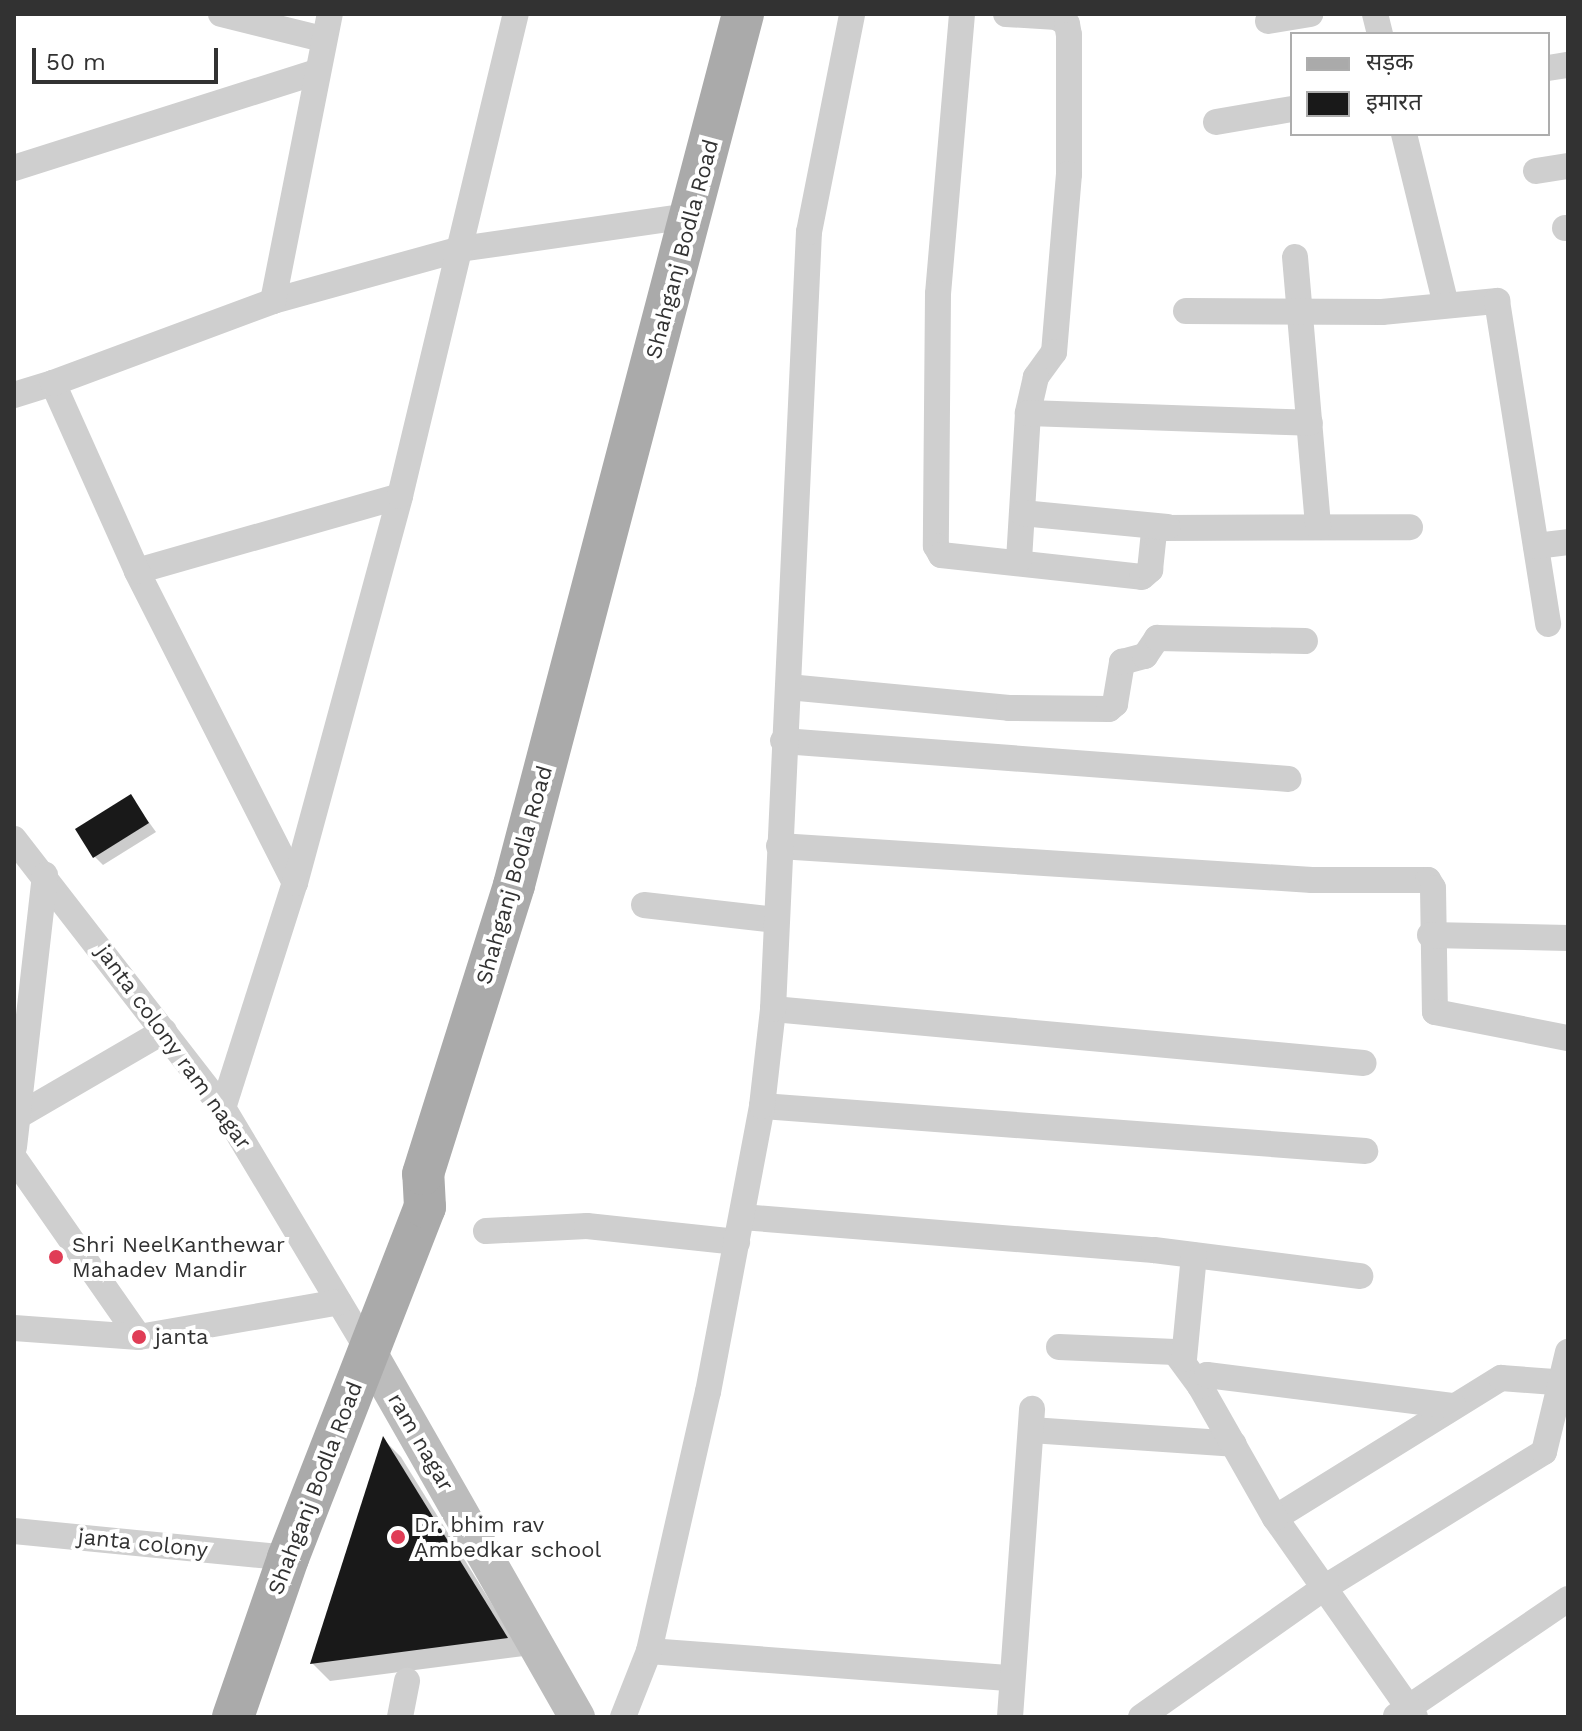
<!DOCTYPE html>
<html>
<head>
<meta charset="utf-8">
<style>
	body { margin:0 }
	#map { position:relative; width:1582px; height:1731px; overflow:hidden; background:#fff; font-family:"Work Sans","Noto Sans Devanagari",sans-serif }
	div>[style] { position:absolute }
	.shadow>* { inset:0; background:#0003 }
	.building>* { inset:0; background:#191919 }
	.street>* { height:26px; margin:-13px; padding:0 13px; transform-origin:13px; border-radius:13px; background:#cfcfcf }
	.secondary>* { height:36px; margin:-18px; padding:0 18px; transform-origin:18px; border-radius:18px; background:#bcbcbc }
	.primary>* { height:42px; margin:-21px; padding:0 21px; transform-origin:21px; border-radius:21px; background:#aaa }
	.dots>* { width:22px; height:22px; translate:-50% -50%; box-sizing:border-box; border:4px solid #fff; border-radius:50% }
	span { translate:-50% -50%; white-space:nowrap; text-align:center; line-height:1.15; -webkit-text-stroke:8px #fff; paint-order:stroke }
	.street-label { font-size:22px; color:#323232 }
	.poi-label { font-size:22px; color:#323232 }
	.left { translate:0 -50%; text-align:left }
	.frame { position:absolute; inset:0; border:16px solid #323232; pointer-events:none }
	.legend { position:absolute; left:1290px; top:32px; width:260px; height:104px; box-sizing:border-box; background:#fff; border:2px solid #adadad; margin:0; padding:10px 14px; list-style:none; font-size:24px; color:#323232 }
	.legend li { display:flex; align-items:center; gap:16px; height:40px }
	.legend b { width:40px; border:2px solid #adadad }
	.scale { position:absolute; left:32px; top:48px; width:186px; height:36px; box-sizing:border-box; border:4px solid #323232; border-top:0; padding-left:10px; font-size:24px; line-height:28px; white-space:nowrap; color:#323232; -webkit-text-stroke:6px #fff; paint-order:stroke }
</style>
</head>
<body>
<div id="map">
	<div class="shadow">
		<i style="clip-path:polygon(130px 796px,156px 832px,103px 865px,95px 857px)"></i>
		<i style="clip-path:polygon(384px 1440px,401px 1457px,524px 1656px,330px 1681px,312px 1663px)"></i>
	</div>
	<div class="building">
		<i style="clip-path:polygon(131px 794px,149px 823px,93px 858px,75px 829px)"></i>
		<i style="clip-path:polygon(383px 1436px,508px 1638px,310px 1664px)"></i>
	</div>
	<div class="street">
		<i style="left:221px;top:14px;width:104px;rotate:13.9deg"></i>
		<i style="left:962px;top:14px;width:281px;rotate:94.9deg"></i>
		<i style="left:938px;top:294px;width:252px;rotate:90.5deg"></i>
		<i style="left:936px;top:546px;width:10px;rotate:61deg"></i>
		<i style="left:941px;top:555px;width:202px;rotate:6.2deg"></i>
		<i style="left:1142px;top:577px;width:11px;rotate:-41deg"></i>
		<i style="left:1150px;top:570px;width:36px;rotate:-84deg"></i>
		<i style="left:1154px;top:534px;width:9px;rotate:-41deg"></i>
		<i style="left:1161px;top:528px;width:249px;rotate:-0.2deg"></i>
		<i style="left:1006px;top:14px;width:51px;rotate:3.4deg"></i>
		<i style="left:1057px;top:17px;width:12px;rotate:35deg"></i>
		<i style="left:1067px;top:24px;width:11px;rotate:80deg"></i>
		<i style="left:1069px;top:35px;width:139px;rotate:90deg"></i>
		<i style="left:1069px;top:174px;width:179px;rotate:94.8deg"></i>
		<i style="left:1054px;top:352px;width:31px;rotate:126deg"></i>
		<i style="left:1036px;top:377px;width:37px;rotate:103deg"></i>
		<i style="left:1028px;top:413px;width:147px;rotate:93.5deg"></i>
		<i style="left:1375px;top:14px;width:21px;rotate:76deg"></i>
		<i style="left:1268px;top:21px;width:43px;rotate:-9.5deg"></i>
		<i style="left:1548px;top:68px;width:20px;rotate:-9deg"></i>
		<i style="left:1216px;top:122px;width:77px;rotate:-9.7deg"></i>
		<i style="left:1404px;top:134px;width:176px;rotate:76.2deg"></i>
		<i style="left:14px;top:168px;width:317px;rotate:-17.6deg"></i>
		<i style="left:1536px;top:171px;width:32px;rotate:-9deg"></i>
		<i style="left:1565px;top:228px;width:3px"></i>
		<i style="left:1295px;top:257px;width:271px;rotate:85.1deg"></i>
		<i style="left:273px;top:301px;width:194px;rotate:-15.5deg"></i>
		<i style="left:460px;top:249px;width:232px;rotate:-8.2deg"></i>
		<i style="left:1186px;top:311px;width:196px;rotate:0.3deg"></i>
		<i style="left:1382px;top:312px;width:116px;rotate:-5.5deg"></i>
		<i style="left:1497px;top:301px;width:327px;rotate:81deg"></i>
		<i style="left:14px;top:395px;width:41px;rotate:-17.1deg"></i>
		<i style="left:1028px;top:413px;width:282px;rotate:2deg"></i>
		<i style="left:1022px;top:513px;width:146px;rotate:5.5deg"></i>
		<i style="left:1536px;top:546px;width:32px;rotate:-7deg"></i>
		<i style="left:137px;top:571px;width:273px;rotate:-15.9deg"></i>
		<i style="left:788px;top:687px;width:222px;rotate:5.4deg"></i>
		<i style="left:1009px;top:708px;width:100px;rotate:0.6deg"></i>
		<i style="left:1109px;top:709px;width:8px;rotate:-40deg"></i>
		<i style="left:1115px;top:704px;width:43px;rotate:-80.5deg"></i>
		<i style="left:1122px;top:662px;width:24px;rotate:-15deg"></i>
		<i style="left:1145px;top:656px;width:22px;rotate:-56deg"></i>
		<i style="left:1157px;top:638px;width:148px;rotate:1.2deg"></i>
		<i style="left:783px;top:741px;width:507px;rotate:4.29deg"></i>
		<i style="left:14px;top:839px;width:341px;rotate:52.2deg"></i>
		<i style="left:223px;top:1108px;width:281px;rotate:59.1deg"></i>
		<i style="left:779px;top:846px;width:534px;rotate:3.65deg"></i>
		<i style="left:1312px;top:880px;width:116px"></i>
		<i style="left:1428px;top:880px;width:9px;rotate:58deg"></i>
		<i style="left:1433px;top:888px;width:124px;rotate:89.1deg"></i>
		<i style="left:1435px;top:1012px;width:136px;rotate:11.1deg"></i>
		<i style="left:295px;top:883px;width:350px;rotate:-116.9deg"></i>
		<i style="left:137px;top:571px;width:206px;rotate:-114.1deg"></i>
		<i style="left:53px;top:383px;width:235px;rotate:-20.4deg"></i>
		<i style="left:273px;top:301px;width:293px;rotate:-78.8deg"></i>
		<i style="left:644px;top:905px;width:132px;rotate:6.5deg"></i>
		<i style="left:1430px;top:935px;width:138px;rotate:1.2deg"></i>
		<i style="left:773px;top:1009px;width:593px;rotate:5.22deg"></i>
		<i style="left:762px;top:1106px;width:605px;rotate:4.27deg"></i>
		<i style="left:223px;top:1108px;width:236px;rotate:-72.3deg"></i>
		<i style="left:295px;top:883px;width:401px;rotate:-74.8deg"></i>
		<i style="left:400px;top:496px;width:496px;rotate:-76.5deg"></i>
		<i style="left:18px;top:1116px;width:169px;rotate:-30.2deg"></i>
		<i style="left:14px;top:1147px;width:274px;rotate:-83.5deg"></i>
		<i style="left:14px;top:1158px;width:218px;rotate:55.1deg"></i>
		<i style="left:742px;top:1217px;width:413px;rotate:4.6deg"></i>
		<i style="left:1154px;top:1250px;width:208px;rotate:7.2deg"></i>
		<i style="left:486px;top:1231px;width:101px;rotate:-2.8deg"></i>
		<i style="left:587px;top:1226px;width:151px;rotate:6.1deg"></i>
		<i style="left:14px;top:1328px;width:125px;rotate:4.1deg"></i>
		<i style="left:139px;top:1337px;width:203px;rotate:-9.9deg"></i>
		<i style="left:1059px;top:1347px;width:116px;rotate:2.5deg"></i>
		<i style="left:1175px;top:1352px;width:42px;rotate:53.7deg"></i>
		<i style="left:1184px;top:1359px;width:104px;rotate:-84.5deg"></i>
		<i style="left:1031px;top:1430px;width:203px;rotate:3.9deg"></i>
		<i style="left:1275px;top:1518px;width:266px;rotate:-31.8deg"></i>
		<i style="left:1501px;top:1378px;width:67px;rotate:4.3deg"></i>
		<i style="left:14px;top:1531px;width:258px;rotate:5.6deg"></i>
		<i style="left:649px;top:1651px;width:363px;rotate:4.3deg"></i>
		<i style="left:1396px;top:1716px;width:208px;rotate:-34.2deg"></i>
		<i style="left:400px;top:1717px;width:37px;rotate:-79deg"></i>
		<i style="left:623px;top:1717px;width:71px;rotate:-68.5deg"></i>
		<i style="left:649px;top:1651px;width:266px;rotate:-77.2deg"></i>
		<i style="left:708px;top:1392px;width:291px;rotate:-79.3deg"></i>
		<i style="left:762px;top:1106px;width:98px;rotate:-83.5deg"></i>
		<i style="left:773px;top:1009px;width:778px;rotate:-87.35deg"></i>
		<i style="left:809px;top:232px;width:222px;rotate:-78.8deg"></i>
		<i style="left:1010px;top:1717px;width:309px;rotate:-85.9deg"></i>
		<i style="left:1141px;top:1717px;width:228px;rotate:-35.2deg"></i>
		<i style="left:1327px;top:1586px;width:255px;rotate:-31.7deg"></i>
		<i style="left:1544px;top:1452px;width:103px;rotate:-76.5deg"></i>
		<i style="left:1415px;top:1717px;width:243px;rotate:-125.1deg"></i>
		<i style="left:1275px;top:1518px;width:152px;rotate:-119.6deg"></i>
		<i style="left:1200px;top:1386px;width:13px;rotate:-58deg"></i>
		<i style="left:1207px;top:1375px;width:249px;rotate:7.2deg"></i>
	</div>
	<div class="secondary">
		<i style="left:367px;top:1349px;width:424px;rotate:60.3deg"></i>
	</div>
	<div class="primary">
		<i style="left:233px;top:1717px;width:168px;rotate:-70.9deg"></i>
		<i style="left:288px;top:1558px;width:377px;rotate:-68.7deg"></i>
		<i style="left:425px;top:1207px;width:33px;rotate:-93deg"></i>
		<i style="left:423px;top:1174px;width:303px;rotate:-72.5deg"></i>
		<i style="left:514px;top:885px;width:901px;rotate:-75.27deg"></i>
	</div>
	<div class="dots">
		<i style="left:56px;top:1257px;background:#e03d56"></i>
		<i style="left:139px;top:1337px;background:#e03d56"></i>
		<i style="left:398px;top:1537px;background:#e03d56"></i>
	</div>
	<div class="street-label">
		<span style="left:682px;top:249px;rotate:-75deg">Shahganj Bodla Road</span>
		<span style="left:514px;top:875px;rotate:-74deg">Shahganj Bodla Road</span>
		<span style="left:174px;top:1047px;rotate:54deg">janta colony ram nagar</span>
		<span style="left:421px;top:1442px;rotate:60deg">ram nagar</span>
		<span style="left:315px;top:1488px;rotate:-69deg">Shahganj Bodla Road</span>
		<span style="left:143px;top:1543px;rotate:6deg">janta colony</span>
	</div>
	<div class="poi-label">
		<span class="left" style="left:72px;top:1257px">Shri NeelKanthewar<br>Mahadev Mandir</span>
		<span class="left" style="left:155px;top:1337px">janta</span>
		<span class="left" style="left:414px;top:1537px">Dr. bhim rav<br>Ambedkar school</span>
	</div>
	<div class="frame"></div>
	<ul class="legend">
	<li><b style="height:10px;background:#aaa"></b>सड़क</li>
	<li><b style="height:22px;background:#191919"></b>इमारत</li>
	</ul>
	<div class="scale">50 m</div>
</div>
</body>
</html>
